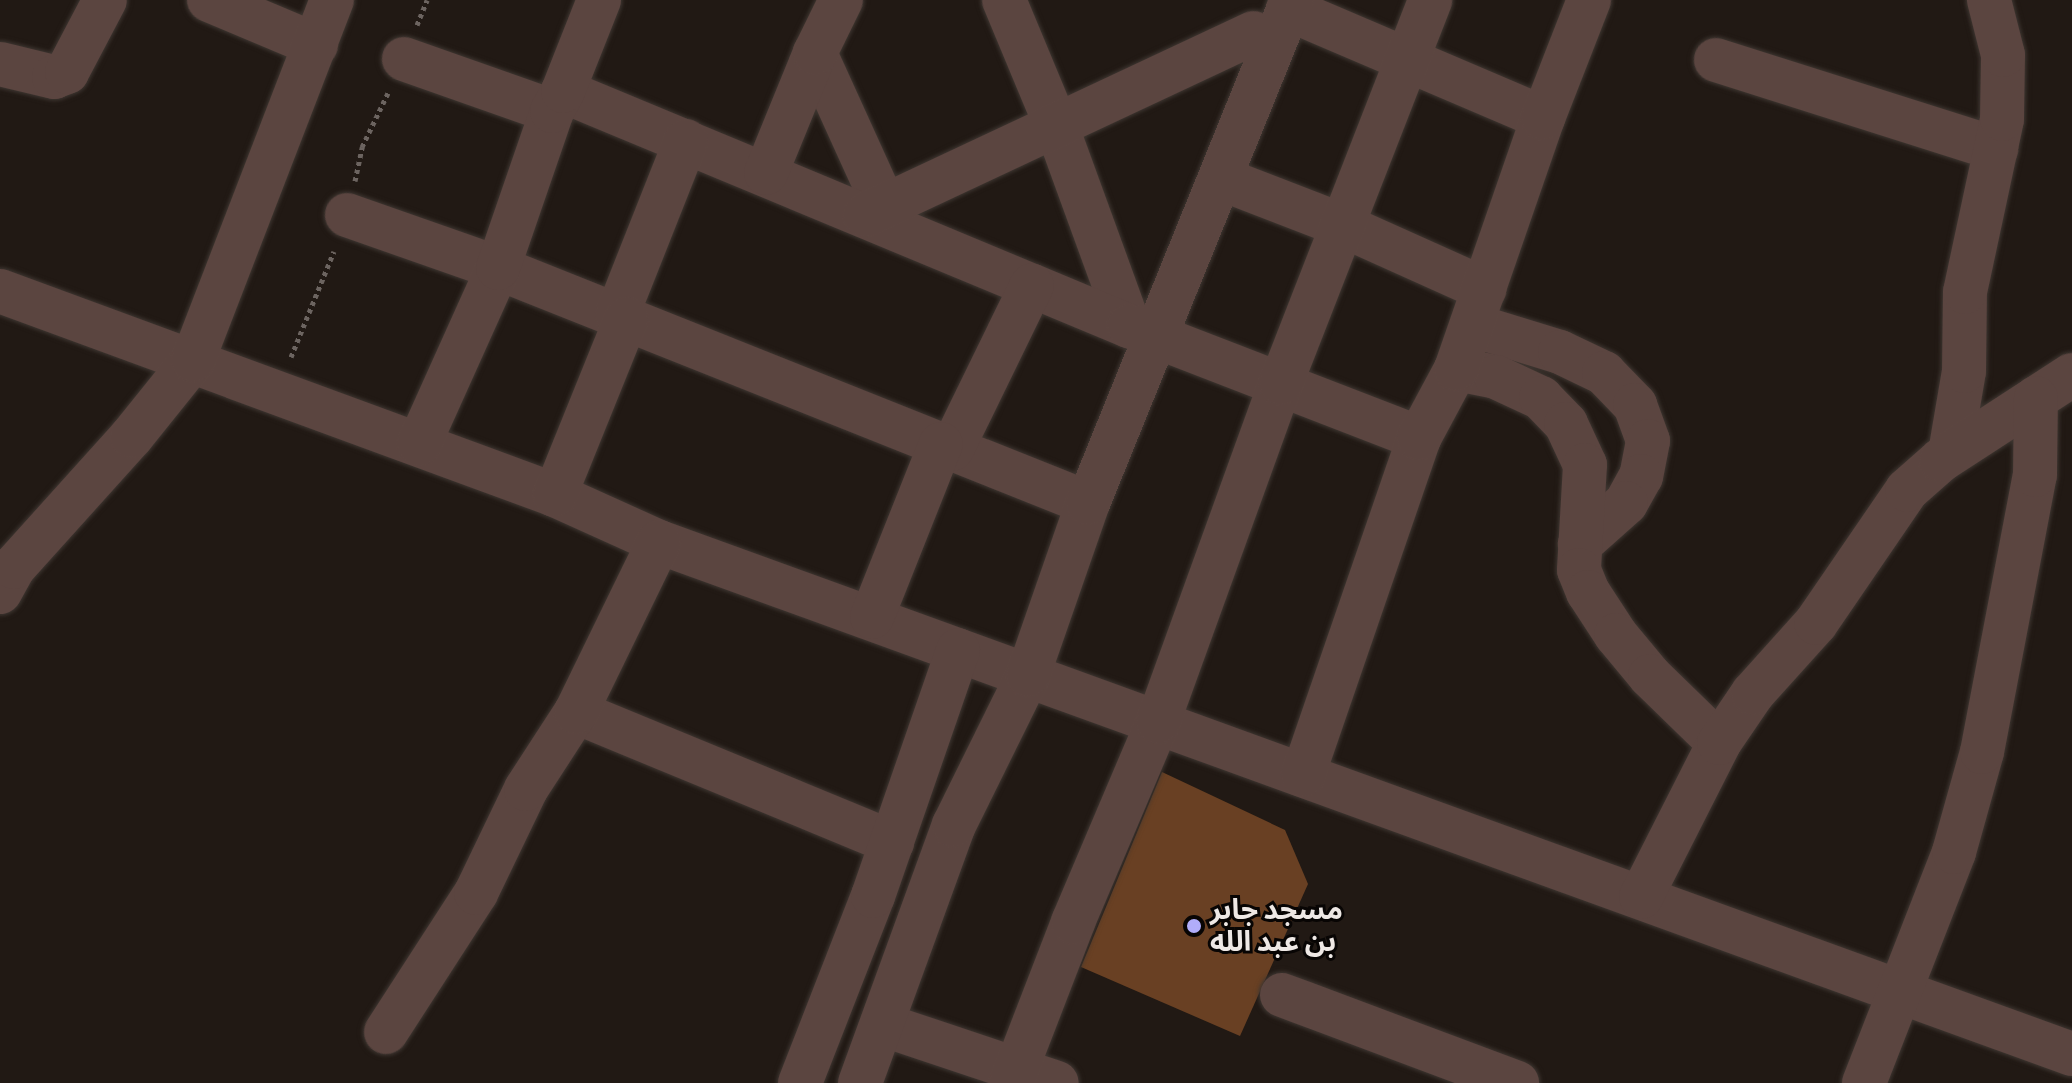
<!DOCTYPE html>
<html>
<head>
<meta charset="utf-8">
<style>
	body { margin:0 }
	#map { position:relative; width:2072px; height:1083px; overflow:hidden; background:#211914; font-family:"Source Sans 3","Noto Sans Arabic",sans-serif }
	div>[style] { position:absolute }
	.building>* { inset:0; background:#694023 }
	.path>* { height:5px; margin-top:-2.5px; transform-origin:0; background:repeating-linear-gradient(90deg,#6c6460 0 4px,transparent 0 8px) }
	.roads { filter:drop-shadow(0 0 2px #3e3631) drop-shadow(0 0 2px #3e3631) }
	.minor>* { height:44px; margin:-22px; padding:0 22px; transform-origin:22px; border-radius:22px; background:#5b4540 }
	.dots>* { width:22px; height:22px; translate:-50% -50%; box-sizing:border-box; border:4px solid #080504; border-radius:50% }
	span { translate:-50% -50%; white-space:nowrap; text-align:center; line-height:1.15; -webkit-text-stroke:6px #080504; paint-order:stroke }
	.poi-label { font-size:28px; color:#eee8e5; font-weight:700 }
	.left { translate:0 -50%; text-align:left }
</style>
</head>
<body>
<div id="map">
	<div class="building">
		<i style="clip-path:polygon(1162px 772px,1285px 830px,1308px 884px,1240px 1036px,1081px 967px)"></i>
	</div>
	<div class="path">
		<i style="left:417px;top:25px;width:27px;rotate:-68deg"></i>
		<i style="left:355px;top:181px;width:35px;rotate:-78deg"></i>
		<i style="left:362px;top:147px;width:60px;rotate:-64.3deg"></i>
		<i style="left:291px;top:357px;width:114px;rotate:-67.9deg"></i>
	</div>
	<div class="roads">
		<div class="minor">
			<i style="left:209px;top:0;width:116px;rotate:22.8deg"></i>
			<i style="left:1004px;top:0;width:135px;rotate:67.4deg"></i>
			<i style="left:1056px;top:125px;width:214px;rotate:70deg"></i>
			<i style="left:1288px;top:9px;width:277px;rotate:23.1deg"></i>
			<i style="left:815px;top:53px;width:169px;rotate:65.6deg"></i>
			<i style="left:404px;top:59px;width:157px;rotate:19.4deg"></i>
			<i style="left:1716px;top:60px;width:294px;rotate:17.6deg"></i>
			<i style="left:0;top:64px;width:56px;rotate:13.5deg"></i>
			<i style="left:54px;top:77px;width:14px;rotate:-21deg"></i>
			<i style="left:67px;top:72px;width:81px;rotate:-62.2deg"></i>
			<i style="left:563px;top:91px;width:613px;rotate:22.55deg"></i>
			<i style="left:1129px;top:326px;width:311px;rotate:21.1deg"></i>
			<i style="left:766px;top:173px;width:130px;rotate:-67.8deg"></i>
			<i style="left:815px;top:53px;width:59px;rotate:-63.9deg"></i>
			<i style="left:1222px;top:179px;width:131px;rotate:21.1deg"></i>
			<i style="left:1344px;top:226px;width:154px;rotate:24.2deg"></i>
			<i style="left:347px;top:215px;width:160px;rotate:19.3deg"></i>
			<i style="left:498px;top:268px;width:635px;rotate:21.72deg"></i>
			<i style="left:865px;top:215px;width:429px;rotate:-25.1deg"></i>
			<i style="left:0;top:291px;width:591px;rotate:20.18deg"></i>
			<i style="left:555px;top:495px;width:114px;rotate:24.3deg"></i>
			<i style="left:659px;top:542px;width:1503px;rotate:19.92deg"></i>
			<i style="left:617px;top:315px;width:187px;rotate:-68.4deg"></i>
			<i style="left:1472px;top:325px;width:92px;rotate:17.1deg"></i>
			<i style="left:1560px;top:352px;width:49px;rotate:25.5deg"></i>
			<i style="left:1604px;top:373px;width:45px;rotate:45.9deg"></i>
			<i style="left:1635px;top:405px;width:38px;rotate:70deg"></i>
			<i style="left:1648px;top:441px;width:36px;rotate:101deg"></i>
			<i style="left:1641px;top:476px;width:31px;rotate:119deg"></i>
			<i style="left:1626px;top:503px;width:62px;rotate:138.3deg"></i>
			<i style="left:1456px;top:369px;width:41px;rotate:11.3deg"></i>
			<i style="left:1496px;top:377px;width:50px;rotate:25deg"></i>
			<i style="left:1541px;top:398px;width:36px;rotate:46deg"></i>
			<i style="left:1566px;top:424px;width:45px;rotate:65.1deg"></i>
			<i style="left:1585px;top:465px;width:105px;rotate:93.3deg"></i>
			<i style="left:1579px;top:570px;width:24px;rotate:68deg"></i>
			<i style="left:1588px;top:592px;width:51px;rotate:56.9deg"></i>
			<i style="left:1616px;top:635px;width:53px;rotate:50.3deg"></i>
			<i style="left:1650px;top:676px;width:96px;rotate:44.2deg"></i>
			<i style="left:419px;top:444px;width:193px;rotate:-65.8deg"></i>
			<i style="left:498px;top:268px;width:166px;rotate:-71deg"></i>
			<i style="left:552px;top:111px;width:23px;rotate:-61deg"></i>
			<i style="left:563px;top:91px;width:98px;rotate:-68.4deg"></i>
			<i style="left:952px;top:449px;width:182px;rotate:-64deg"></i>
			<i style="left:1950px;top:453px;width:83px;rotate:-80.3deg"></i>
			<i style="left:1964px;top:371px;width:79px;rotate:-89.3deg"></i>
			<i style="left:1965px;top:292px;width:177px;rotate:-77.9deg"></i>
			<i style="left:2002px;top:119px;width:64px;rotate:-89.1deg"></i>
			<i style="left:2003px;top:55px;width:57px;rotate:-104.3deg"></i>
			<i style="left:555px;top:495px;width:190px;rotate:-68deg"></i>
			<i style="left:0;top:592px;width:29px;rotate:-61deg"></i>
			<i style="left:14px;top:567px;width:176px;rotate:-48deg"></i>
			<i style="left:132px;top:436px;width:97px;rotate:-51.2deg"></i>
			<i style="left:193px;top:360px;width:386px;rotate:-68.9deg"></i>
			<i style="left:872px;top:617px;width:186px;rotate:-68.3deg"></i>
			<i style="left:576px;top:712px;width:342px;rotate:22.4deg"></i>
			<i style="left:1303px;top:775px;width:356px;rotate:-71deg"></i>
			<i style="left:1419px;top:438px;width:78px;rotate:-61.8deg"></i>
			<i style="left:1456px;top:369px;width:266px;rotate:-70.9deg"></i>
			<i style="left:1543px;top:118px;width:127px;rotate:-68.7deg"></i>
			<i style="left:1641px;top:897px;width:173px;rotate:-63.1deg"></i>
			<i style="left:1719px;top:743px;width:60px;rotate:-55.8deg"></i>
			<i style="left:1753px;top:693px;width:94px;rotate:-48deg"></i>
			<i style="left:1816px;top:623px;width:161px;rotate:-55.6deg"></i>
			<i style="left:1907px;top:490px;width:45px;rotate:-41.4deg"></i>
			<i style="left:1941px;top:460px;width:156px;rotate:-33deg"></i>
			<i style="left:1282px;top:995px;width:251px;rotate:20.5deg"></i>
			<i style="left:884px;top:1025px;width:182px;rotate:18.5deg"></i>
			<i style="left:386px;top:1032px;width:166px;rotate:-57.1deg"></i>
			<i style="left:476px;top:893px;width:115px;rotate:-64.3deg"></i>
			<i style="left:526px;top:789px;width:92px;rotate:-57deg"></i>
			<i style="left:576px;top:712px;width:189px;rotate:-64deg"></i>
			<i style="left:800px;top:1083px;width:201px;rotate:-68.7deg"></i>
			<i style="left:873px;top:896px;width:260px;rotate:-70.9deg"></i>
			<i style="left:860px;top:1083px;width:275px;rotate:-70deg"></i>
			<i style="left:954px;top:825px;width:167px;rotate:-63.7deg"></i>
			<i style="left:1028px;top:675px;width:182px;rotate:-70.8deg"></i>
			<i style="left:1088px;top:503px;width:543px;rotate:-67.92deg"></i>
			<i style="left:1011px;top:1083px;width:173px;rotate:-68.9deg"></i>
			<i style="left:1073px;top:922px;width:217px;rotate:-67deg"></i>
			<i style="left:1158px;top:722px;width:361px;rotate:-70.1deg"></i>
			<i style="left:1281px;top:383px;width:411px;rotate:-68.7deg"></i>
			<i style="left:1864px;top:1083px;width:248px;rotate:-68.7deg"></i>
			<i style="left:1954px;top:852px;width:104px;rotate:-74.4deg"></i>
			<i style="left:1982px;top:752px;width:282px;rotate:-79.2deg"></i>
			<i style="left:2035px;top:475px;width:77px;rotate:-89.3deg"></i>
		</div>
	</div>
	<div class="dots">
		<i style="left:1194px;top:926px;background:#b1adfa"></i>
	</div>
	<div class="poi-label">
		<span class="left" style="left:1210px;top:926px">مسجد جابر<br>بن عبد الله</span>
	</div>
</div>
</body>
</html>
